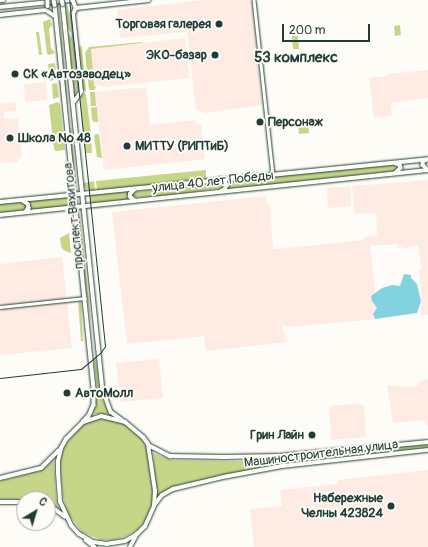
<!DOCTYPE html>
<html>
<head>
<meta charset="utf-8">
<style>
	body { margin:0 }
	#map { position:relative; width:428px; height:547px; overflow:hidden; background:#fdfcf7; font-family:Pangolin,sans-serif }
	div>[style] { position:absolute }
	.built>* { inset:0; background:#feece4 }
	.green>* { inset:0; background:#c7d589 }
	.water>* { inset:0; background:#83d2e0 }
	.roads { filter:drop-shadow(0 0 1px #1f3d34) drop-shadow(0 0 1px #1f3d34) }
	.street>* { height:2.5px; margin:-1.25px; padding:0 1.25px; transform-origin:1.25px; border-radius:1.25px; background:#fdfcf7 }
	.secondary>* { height:3.5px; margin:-1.75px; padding:0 1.75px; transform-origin:1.75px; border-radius:1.75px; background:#fdfcf7 }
	.primary>* { height:4px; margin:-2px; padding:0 2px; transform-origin:2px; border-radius:2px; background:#fdfcf7 }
	.tram>* { height:1px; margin:-0.5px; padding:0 0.5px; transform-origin:0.5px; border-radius:0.5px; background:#1f3d34 }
	.bridges { filter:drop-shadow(0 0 1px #1f3d34) drop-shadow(0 0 1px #1f3d34) }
	.secondary-bridge>* { height:3.5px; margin:-1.75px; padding:0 1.75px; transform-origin:1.75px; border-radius:1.75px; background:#fdfcf7 }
	.dots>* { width:11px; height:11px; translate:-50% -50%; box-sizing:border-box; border:2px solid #fdfcf7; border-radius:50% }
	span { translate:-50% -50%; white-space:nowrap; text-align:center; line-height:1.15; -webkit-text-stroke:3.5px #fdfcf7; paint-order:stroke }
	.poi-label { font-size:13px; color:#1f3d34; font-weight:700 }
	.right { translate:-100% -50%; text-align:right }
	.left { translate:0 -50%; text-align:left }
	.street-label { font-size:13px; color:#1f3d34 }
	.quarter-label { font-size:15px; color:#1f3d34; font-weight:700 }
	.north { position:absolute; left:16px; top:491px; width:40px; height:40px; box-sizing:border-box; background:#fdfcf7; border:1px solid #a4b0a9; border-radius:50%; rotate:38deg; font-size:11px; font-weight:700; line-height:16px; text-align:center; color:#1f3d34 }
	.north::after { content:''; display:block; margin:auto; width:14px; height:18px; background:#1f3d34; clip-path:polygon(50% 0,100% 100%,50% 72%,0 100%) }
	.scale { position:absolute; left:282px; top:24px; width:88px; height:18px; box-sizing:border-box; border:2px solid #1f3d34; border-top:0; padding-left:5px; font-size:12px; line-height:14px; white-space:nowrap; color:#1f3d34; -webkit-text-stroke:3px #fdfcf7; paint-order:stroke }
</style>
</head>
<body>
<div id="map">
	<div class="built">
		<i style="clip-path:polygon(203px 0,252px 0,262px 105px,205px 113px,196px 109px,187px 32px,120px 38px,117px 10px)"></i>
		<i style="clip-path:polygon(185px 38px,189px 78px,102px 87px,102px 85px,94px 86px,91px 49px)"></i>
		<i style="clip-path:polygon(428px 70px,428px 98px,391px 103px,392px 115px,374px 118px,369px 78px,387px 76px,387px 74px)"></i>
		<i style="clip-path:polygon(46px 82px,47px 100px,25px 102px,24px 84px)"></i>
		<i style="clip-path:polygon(146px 87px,150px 125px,195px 120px,196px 124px,201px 124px,205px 159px,104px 170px,95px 92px,135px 88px,137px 89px)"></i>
		<i style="clip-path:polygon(15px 102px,17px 111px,4px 112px,4px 119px,18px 118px,22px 157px,17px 158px,18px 162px,0 163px,0 104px)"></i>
		<i style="clip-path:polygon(428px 180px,428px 315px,421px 315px,420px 306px,422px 305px,419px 270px,422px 269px,418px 245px,403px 249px,403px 247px,399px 247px,398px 244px,370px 246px,378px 319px,286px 327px,285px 325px,282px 325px,286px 342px,206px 351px,204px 336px,127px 344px,112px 212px,266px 196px,267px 205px,270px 205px,273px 249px,277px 249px,364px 240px,364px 237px,377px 236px,376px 213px,355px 214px,352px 186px)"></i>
		<i style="clip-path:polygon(350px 186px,351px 206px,328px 208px,327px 188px)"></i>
		<i style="clip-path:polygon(62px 257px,72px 348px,0 355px,0 264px)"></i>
		<i style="clip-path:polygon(159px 359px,163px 398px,120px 402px,116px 363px)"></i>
		<i style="clip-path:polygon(428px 379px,428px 426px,426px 426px,425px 420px,393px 423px,387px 385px,409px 387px,417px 386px,420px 381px)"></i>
		<i style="clip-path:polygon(353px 404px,364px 405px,366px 437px,331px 440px,329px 406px)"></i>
		<i style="clip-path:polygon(428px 470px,428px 547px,254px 547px,250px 509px,282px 506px,280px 490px,338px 484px,337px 480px)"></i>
	</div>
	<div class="green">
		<i style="clip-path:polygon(58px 6px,59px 6px,68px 105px,66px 94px)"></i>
		<i style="clip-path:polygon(65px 6px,68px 6px,71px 33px,67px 27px)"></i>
		<i style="clip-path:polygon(50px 19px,52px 25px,49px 29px,51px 48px,55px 53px,49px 55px,47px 54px,43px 22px)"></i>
		<i style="clip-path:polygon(400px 25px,401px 35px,395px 36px,394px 26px)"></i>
		<i style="clip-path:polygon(36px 32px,39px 32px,42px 55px,39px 55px)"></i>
		<i style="clip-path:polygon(68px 33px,72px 38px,77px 91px,74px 95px)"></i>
		<i style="clip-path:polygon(292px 36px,298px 36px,299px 49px,293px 49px)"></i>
		<i style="clip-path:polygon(142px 42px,142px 43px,91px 49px,94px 86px,96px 87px,94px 90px,89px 90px,85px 53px,89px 47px)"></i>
		<i style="clip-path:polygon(81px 46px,82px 48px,86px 91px,82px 89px,78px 47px)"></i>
		<i style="clip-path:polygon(55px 63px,57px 79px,50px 81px,48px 64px)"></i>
		<i style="clip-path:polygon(57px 83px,59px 97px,53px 99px,52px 84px)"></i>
		<i style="clip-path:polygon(90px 92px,95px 92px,96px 106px,91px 106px)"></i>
		<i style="clip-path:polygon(84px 94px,86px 94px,91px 135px,84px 140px,80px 97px)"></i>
		<i style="clip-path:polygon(58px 102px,60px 104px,65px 150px,56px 151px,54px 149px,49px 105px)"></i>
		<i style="clip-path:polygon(97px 107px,98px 122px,94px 122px,92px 120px,91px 108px)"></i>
		<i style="clip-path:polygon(308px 123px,309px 133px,299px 134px,298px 124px)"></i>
		<i style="clip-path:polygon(69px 128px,71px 128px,76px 179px,74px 180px)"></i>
		<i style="clip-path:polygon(96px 134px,99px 134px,102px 158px,97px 157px,94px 136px)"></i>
		<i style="clip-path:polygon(91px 136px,92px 153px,86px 153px,84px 141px)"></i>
		<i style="clip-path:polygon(394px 165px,396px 168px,395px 171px,229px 189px,226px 180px)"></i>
		<i style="clip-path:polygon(206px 170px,206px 180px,97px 190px,96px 181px)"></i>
		<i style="clip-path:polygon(94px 181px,95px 190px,89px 190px,84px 187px,83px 183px)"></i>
		<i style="clip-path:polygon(221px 182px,224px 185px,222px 188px,165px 196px,135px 197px,132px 195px,133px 192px)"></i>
		<i style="clip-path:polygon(128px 191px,129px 200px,91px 204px,90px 195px)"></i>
		<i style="clip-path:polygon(70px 196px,71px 206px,29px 210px,30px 205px,28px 201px)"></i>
		<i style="clip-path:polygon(22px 202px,27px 206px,25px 210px,0 213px,0 204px)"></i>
		<i style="clip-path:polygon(78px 217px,80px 217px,91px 322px,87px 297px)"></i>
		<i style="clip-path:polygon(69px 233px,71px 253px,63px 250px,61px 246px,60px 238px)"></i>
		<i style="clip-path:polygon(78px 300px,81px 303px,83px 341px,81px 341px)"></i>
		<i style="clip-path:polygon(96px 358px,100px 394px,109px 414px,93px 414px,97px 394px,94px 360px)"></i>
		<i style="clip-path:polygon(97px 419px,115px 420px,127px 425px,143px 441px,148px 453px,153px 499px,149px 513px,146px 520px,137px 530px,124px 537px,113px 540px,101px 540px,82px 532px,68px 514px,63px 497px,60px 461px,65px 445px,83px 424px)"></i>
		<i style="clip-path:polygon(428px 443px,428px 448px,334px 458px,332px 457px,334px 453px)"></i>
		<i style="clip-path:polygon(153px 453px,171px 460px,243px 461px,327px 453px,327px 458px,281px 464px,178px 485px,167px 490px,157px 497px)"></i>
		<i style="clip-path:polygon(54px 459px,56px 498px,59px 509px,48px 502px,48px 499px,0 499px,0 481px,40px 471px,46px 467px)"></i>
	</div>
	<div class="water">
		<i style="clip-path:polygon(404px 274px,411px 275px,411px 278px,417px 284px,421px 301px,417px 313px,375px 319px,373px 314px,377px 308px,372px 301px,371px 296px,382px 288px,392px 285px,400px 286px)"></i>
	</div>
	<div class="roads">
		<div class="street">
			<i style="left:254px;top:0;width:175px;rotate:83.8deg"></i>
			<i style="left:0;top:307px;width:85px;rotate:-6deg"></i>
		</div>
		<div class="secondary">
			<i style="left:0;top:0;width:3px"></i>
			<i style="left:73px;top:0;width:9px;rotate:69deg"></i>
			<i style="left:63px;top:4px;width:388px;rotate:84.1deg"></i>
			<i style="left:103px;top:390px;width:23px;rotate:70deg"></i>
			<i style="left:111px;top:412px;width:14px;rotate:36deg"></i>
			<i style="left:55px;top:5px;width:387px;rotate:84.2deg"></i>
			<i style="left:94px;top:390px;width:15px;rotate:90deg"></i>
			<i style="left:94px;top:405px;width:12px;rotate:114deg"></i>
			<i style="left:89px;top:416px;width:7px;rotate:135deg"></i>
			<i style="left:0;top:7px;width:71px;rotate:-5.6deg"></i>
			<i style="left:76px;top:8px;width:73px;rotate:-6.3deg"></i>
			<i style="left:0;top:15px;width:46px;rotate:-6.2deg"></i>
			<i style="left:46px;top:10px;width:11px;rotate:34deg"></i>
			<i style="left:73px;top:103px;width:14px;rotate:-54deg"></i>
			<i style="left:81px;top:92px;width:78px;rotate:-95.9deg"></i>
			<i style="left:73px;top:14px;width:7px;rotate:-63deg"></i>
			<i style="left:427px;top:160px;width:4px;rotate:153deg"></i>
			<i style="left:423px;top:162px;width:3px;rotate:90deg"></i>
			<i style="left:423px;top:165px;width:6px;rotate:45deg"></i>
			<i style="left:395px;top:163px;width:5px;rotate:22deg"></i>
			<i style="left:400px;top:165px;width:3px;rotate:72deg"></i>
			<i style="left:401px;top:168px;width:7px;rotate:135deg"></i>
			<i style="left:220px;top:179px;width:6px;rotate:31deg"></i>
			<i style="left:225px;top:182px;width:4px;rotate:56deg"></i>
			<i style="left:227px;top:185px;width:5px;rotate:112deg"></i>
			<i style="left:225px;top:190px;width:3px;rotate:162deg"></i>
			<i style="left:22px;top:200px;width:7px;rotate:34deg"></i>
			<i style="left:28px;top:204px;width:4px;rotate:76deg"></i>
			<i style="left:29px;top:208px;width:5px;rotate:127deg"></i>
			<i style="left:134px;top:200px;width:5px;rotate:-143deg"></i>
			<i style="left:130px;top:197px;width:3px;rotate:-90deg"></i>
			<i style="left:130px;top:194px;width:7px;rotate:-45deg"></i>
			<i style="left:0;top:202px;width:430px;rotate:-5.7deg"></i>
			<i style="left:0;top:215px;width:430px;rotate:-6deg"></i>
			<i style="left:86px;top:540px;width:11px;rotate:38deg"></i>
			<i style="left:130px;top:547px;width:15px;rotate:-62deg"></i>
		</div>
		<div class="primary">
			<i style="left:101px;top:416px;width:25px;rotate:14deg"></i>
			<i style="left:125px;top:422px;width:23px;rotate:40deg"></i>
			<i style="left:143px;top:437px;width:9px;rotate:54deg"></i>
			<i style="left:148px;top:444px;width:48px;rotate:81.5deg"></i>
			<i style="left:155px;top:491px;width:15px;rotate:94deg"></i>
			<i style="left:154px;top:506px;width:22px;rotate:114deg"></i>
			<i style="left:145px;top:526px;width:11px;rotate:135deg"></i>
			<i style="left:137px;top:534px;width:14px;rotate:150deg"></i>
			<i style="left:125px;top:541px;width:18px;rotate:171deg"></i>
			<i style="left:107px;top:544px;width:14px;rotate:-172deg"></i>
			<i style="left:93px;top:542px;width:16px;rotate:-150deg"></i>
			<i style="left:79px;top:534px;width:12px;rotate:-132deg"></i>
			<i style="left:71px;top:525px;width:26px;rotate:-115deg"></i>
			<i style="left:60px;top:501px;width:27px;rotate:-94deg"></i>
			<i style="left:58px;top:474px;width:13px;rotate:-90deg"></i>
			<i style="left:58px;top:461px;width:13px;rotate:-77deg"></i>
			<i style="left:61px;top:448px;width:10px;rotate:-61deg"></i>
			<i style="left:66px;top:439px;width:24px;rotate:-45deg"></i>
			<i style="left:83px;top:422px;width:19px;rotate:-18deg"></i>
			<i style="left:148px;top:445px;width:25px;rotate:27deg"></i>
			<i style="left:170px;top:456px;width:54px;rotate:1.1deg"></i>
			<i style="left:224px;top:457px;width:56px;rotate:-1deg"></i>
			<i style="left:280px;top:456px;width:149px;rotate:-5.4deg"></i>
			<i style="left:0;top:478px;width:42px;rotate:-13.7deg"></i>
			<i style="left:41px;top:468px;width:25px;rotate:-45deg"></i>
			<i style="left:0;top:502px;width:24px"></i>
			<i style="left:48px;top:504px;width:21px;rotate:37deg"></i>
			<i style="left:155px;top:504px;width:11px;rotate:-52deg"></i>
			<i style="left:162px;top:495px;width:13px;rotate:-29deg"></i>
			<i style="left:173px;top:489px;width:51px;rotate:-13.5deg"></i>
			<i style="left:223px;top:477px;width:60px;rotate:-10.6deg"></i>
			<i style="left:282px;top:466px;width:147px;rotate:-6.3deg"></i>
		</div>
	</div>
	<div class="tram">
		<i style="left:0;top:378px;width:81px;rotate:-6.3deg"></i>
		<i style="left:81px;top:369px;width:26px;rotate:-40deg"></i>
		<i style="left:101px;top:352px;width:7px;rotate:-56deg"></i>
		<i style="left:105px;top:346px;width:348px;rotate:-95.9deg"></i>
	</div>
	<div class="bridges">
		<div class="secondary-bridge">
			<i style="left:48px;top:0;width:6px;rotate:90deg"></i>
			<i style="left:54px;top:0;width:5px;rotate:79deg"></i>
			<i style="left:62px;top:0;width:4px;rotate:76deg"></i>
		</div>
	</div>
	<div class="dots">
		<i style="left:219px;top:24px;background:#1f3d34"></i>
		<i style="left:215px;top:55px;background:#1f3d34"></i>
		<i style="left:15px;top:74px;background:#1f3d34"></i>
		<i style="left:260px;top:122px;background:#1f3d34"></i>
		<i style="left:10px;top:138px;background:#1f3d34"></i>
		<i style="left:127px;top:146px;background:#1f3d34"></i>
		<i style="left:67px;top:393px;background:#1f3d34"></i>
		<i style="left:312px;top:435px;background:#1f3d34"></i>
		<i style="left:391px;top:506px;background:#1f3d34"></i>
	</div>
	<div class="poi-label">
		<span class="right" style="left:211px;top:24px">Торговая галерея</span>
		<span class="right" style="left:207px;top:55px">ЭКО-базар</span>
		<span class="left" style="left:23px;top:74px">СК «Автозаводец»</span>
		<span class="left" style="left:268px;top:122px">Персонаж</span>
		<span class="left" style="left:18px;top:138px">Школа № 48</span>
		<span class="left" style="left:135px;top:146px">МИТТУ (РИПТиБ)</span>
		<span class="left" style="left:75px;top:393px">АвтоМолл</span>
		<span class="right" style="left:304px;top:435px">Грин Лайн</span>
		<span class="right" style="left:383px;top:506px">Набережные<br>Челны 423824</span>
	</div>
	<div class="street-label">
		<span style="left:213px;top:182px;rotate:-6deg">улица 40 лет Победы</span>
		<span style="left:74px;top:216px;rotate:-96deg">проспект Вахитова</span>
		<span style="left:321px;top:454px;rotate:-7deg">Машиностроительная улица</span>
	</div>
	<div class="quarter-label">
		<span style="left:296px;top:58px">53 комплекс</span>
	</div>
	<div class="north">С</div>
	<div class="scale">200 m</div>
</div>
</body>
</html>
